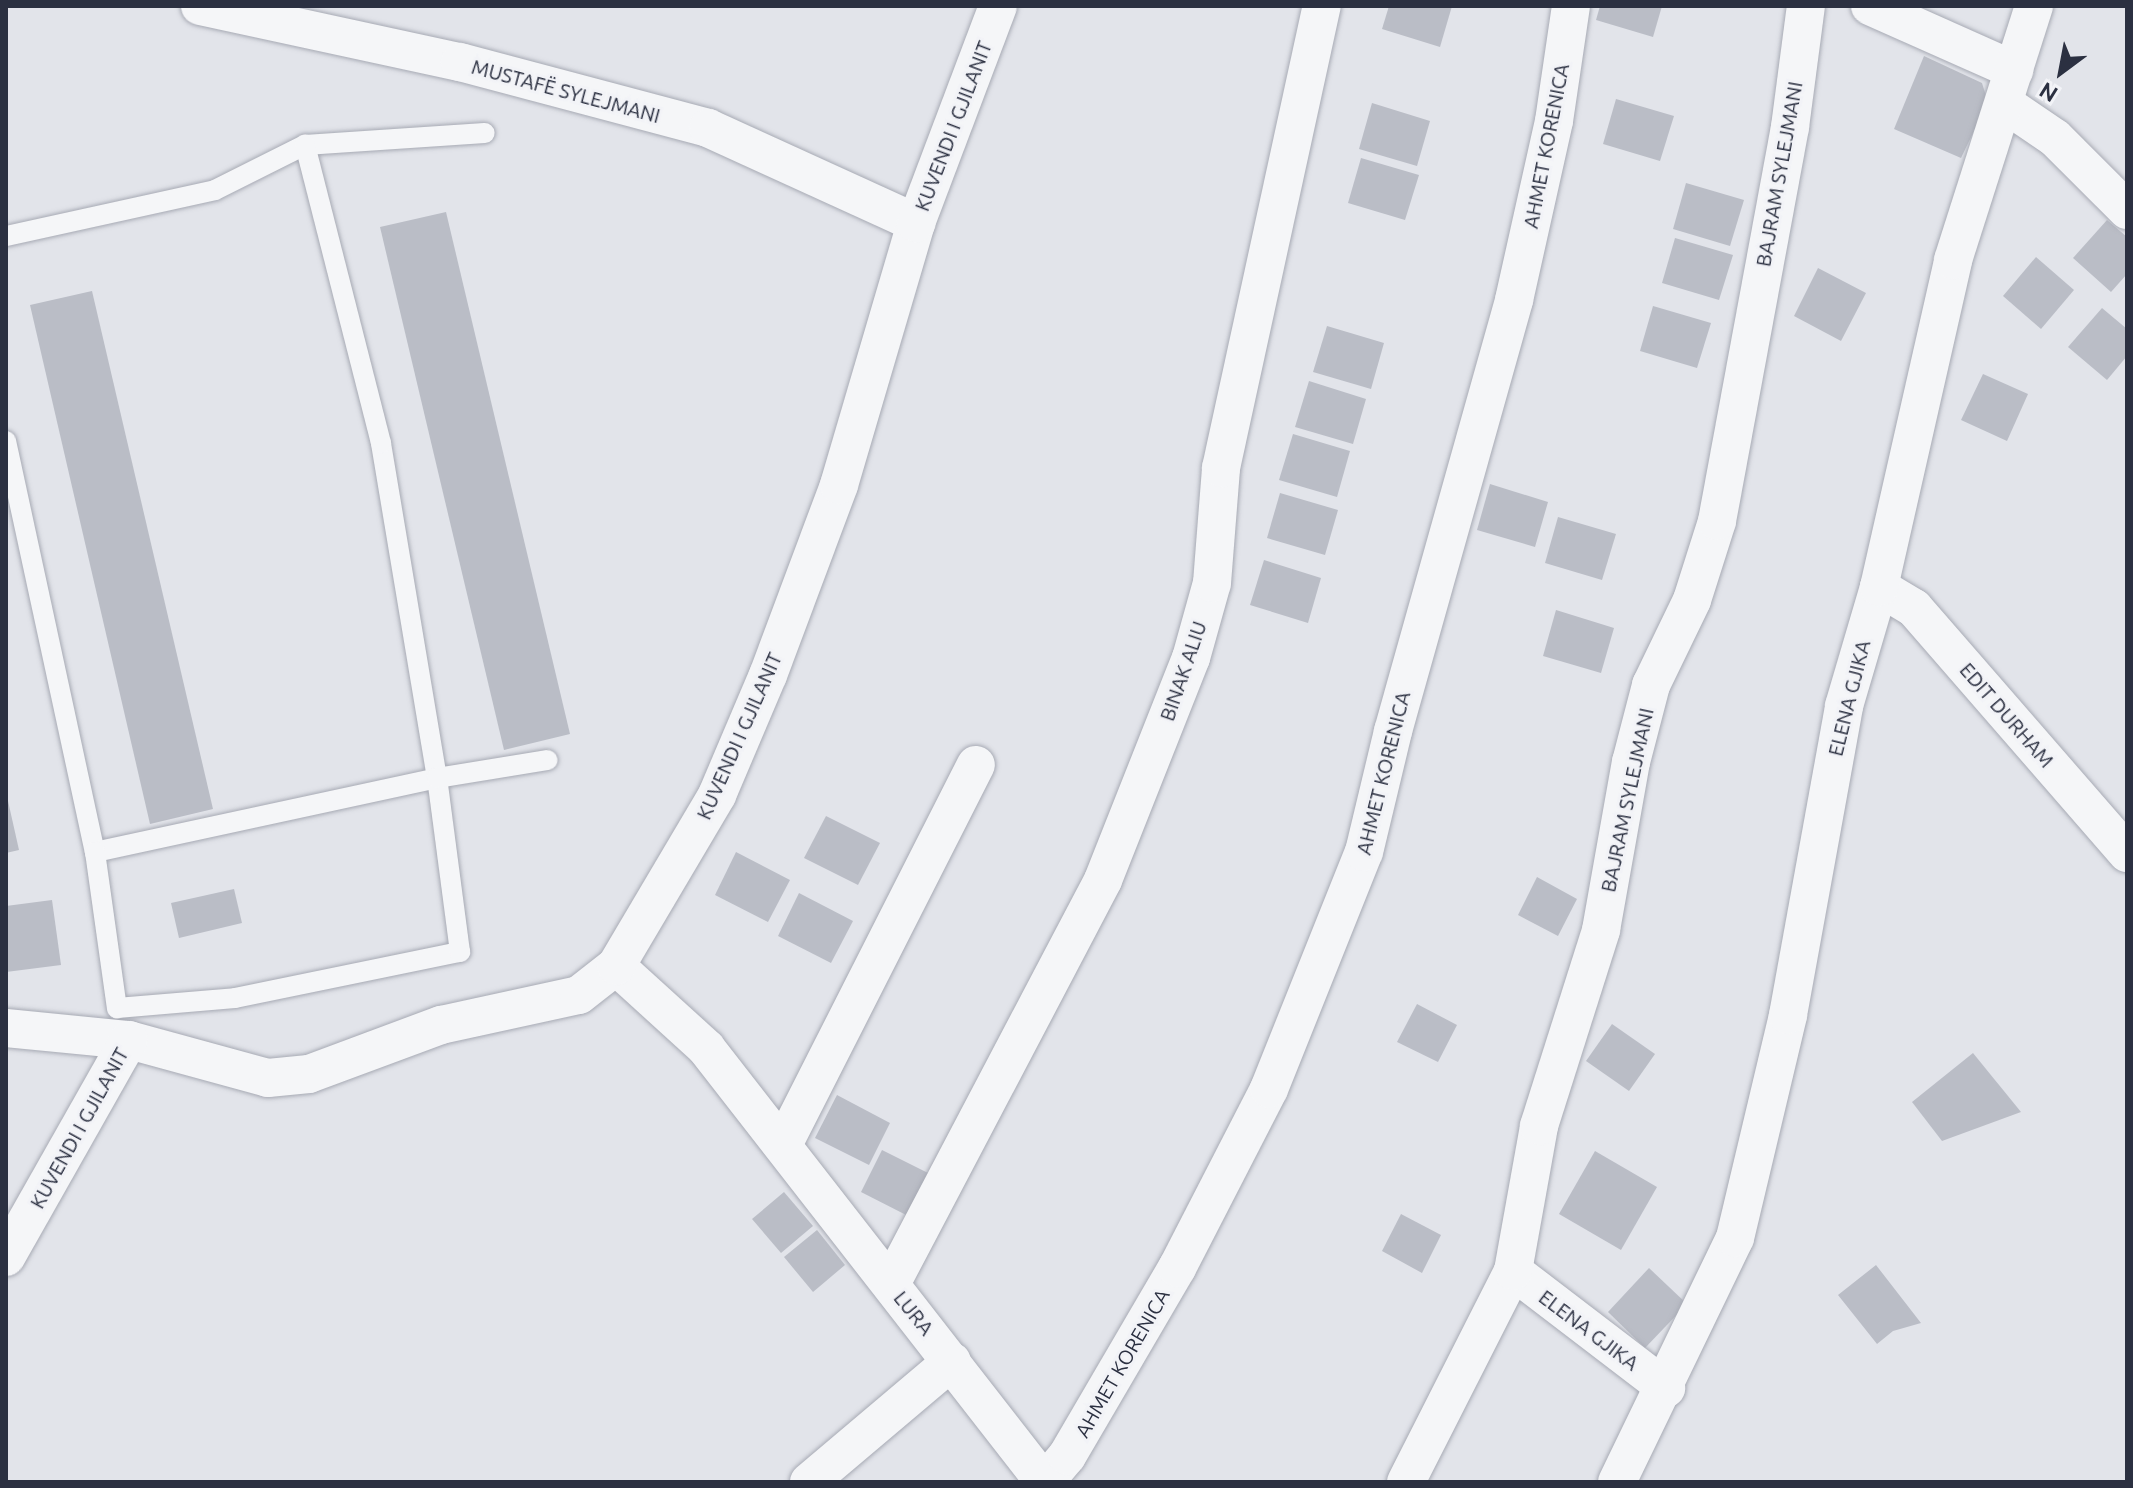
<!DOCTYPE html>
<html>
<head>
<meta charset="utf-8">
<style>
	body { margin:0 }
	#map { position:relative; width:2133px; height:1488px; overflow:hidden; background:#e2e4ea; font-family:Ubuntu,sans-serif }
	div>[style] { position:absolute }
	.building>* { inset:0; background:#babdc6 }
	.roads { filter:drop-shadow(0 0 2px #a7aab4) drop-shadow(0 0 2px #a7aab4) }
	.lane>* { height:20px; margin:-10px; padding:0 10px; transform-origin:10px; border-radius:10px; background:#f5f6f8 }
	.street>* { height:38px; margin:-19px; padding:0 19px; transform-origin:19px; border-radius:19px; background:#f5f6f8 }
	span { translate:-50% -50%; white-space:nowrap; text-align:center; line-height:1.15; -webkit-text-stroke:6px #f2f3f7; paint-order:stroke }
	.street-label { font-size:20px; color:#2b3041 }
	.frame { position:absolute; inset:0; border:8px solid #2b3041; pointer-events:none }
	.north { position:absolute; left:2021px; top:32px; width:80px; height:80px; -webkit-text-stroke:6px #f2f3f7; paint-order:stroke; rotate:212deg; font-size:22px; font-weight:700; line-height:32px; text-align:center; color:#2b3041 }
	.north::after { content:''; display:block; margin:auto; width:28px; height:36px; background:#2b3041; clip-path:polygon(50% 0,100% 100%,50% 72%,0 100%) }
</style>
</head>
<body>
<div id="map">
	<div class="building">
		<i style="clip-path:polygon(1389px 6px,1452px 6px,1440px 47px,1382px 29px)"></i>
		<i style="clip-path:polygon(1600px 6px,1662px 6px,1653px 37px,1596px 20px)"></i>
		<i style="clip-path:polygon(1924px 56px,1982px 83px,1988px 102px,1961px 158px,1894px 129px)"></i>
		<i style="clip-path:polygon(1616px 99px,1674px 116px,1660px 161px,1603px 144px)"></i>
		<i style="clip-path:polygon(1372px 103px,1430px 121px,1417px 166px,1359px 149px)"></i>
		<i style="clip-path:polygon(1361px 158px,1419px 175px,1405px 220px,1348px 203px)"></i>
		<i style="clip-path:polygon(1686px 183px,1744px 200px,1730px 246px,1673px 229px)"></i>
		<i style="clip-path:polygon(446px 212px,570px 734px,504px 750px,380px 227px)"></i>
		<i style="clip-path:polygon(2107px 220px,2127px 237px,2127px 274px,2111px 292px,2073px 258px)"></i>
		<i style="clip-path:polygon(1675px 238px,1733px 255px,1719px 300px,1662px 283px)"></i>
		<i style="clip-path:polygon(2036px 257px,2074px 290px,2041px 329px,2003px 296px)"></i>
		<i style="clip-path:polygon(1818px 268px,1866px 293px,1841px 341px,1794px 316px)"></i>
		<i style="clip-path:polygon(92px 291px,213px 809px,150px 824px,30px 305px)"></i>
		<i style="clip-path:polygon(1653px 306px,1711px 323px,1697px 368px,1640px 351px)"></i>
		<i style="clip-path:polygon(2102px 308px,2127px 329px,2127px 356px,2107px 380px,2068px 347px)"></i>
		<i style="clip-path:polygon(1327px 326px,1384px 343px,1371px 389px,1313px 372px)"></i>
		<i style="clip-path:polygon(1983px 374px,2028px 394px,2007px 441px,1961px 420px)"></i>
		<i style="clip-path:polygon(1309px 381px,1366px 399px,1353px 444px,1295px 427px)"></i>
		<i style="clip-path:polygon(1293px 434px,1350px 451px,1337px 497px,1279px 480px)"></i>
		<i style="clip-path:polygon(1490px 484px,1548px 502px,1535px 547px,1477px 530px)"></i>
		<i style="clip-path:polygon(1280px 493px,1338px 510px,1325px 555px,1267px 538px)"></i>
		<i style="clip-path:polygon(1558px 517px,1616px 534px,1602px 580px,1545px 563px)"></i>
		<i style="clip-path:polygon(1264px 560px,1321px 578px,1308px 623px,1250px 605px)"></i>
		<i style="clip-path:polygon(1556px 610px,1614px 628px,1601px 673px,1543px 656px)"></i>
		<i style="clip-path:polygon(6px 792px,19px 850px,6px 853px)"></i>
		<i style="clip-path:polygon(826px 816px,880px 843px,858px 885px,804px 858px)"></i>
		<i style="clip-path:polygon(736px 852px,790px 880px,768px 922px,715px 895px)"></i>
		<i style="clip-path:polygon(1537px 877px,1577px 899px,1558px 936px,1518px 915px)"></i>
		<i style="clip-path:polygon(234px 889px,242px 923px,179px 938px,171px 903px)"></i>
		<i style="clip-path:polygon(799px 893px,853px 921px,831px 963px,778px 936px)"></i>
		<i style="clip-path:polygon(52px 900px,61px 965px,6px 972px,6px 906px)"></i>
		<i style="clip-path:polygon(1417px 1004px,1457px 1025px,1438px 1062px,1397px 1042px)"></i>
		<i style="clip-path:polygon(1612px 1024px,1655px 1054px,1629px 1091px,1586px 1061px)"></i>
		<i style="clip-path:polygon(1973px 1053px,2021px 1112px,1942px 1141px,1912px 1102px)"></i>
		<i style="clip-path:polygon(837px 1095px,890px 1123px,869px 1165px,815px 1138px)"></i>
		<i style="clip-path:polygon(882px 1150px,936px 1177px,914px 1219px,861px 1192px)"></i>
		<i style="clip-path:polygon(1595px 1151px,1657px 1187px,1621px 1250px,1559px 1214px)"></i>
		<i style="clip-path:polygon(784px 1192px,813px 1226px,781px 1253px,752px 1219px)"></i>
		<i style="clip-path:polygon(1401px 1214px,1441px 1235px,1422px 1273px,1382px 1251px)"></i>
		<i style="clip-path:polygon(817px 1230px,845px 1265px,813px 1292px,784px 1257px)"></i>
		<i style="clip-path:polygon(1876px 1265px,1921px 1323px,1893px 1331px,1877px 1344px,1838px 1295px)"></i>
		<i style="clip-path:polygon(1649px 1268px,1687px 1304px,1645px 1348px,1608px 1312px)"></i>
	</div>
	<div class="roads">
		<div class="lane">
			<i style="left:6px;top:236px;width:214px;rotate:-12.4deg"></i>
			<i style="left:215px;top:190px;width:101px;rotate:-26.6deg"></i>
			<i style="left:305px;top:145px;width:180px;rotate:-3.8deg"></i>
			<i style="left:6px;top:441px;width:421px;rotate:77.8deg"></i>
			<i style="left:95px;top:852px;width:350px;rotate:-12.2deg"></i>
			<i style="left:437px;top:778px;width:340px;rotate:-99.5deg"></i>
			<i style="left:381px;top:443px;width:308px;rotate:-104.3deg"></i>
			<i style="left:95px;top:852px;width:158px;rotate:82deg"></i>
			<i style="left:117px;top:1008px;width:118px;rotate:-4.8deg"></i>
			<i style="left:235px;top:998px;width:230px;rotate:-11.6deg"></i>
			<i style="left:460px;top:952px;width:176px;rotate:-97.5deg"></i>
			<i style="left:437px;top:778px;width:112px;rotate:-9.2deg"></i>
		</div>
		<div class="street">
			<i style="left:200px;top:6px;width:266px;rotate:12.2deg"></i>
			<i style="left:460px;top:62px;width:257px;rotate:14.9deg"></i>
			<i style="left:708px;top:128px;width:229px;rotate:24.5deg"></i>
			<i style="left:1870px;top:6px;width:158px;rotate:24deg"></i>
			<i style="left:2005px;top:104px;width:60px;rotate:34.2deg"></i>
			<i style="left:2055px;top:138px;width:102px;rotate:45deg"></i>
			<i style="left:1879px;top:587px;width:41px;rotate:31deg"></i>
			<i style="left:1914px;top:608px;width:325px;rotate:49deg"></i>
			<i style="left:616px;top:966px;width:122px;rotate:42.3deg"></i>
			<i style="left:706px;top:1048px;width:550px;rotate:52.09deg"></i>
			<i style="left:6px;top:1028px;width:124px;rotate:5.6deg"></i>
			<i style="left:129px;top:1040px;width:144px;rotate:15.3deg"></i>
			<i style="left:268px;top:1078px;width:41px;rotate:-5.6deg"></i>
			<i style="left:309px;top:1074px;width:141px;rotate:-20.4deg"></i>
			<i style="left:441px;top:1025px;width:141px;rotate:-12.3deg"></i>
			<i style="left:579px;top:995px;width:47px;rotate:-38.1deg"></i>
			<i style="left:616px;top:966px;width:199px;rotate:-59.4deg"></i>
			<i style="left:717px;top:795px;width:130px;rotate:-67deg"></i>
			<i style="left:768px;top:675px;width:203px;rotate:-69.5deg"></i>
			<i style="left:839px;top:485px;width:273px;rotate:-73.6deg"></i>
			<i style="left:916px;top:223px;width:232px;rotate:-69.3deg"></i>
			<i style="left:784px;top:1143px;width:424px;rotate:-63.1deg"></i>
			<i style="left:6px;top:1257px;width:249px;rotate:-60.5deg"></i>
			<i style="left:1513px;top:1271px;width:193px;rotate:37.4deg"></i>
			<i style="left:891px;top:1284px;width:456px;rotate:-62.3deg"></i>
			<i style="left:1103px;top:880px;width:239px;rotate:-68.4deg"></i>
			<i style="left:1191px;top:658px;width:78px;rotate:-74.4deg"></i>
			<i style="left:1212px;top:583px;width:115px;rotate:-85.5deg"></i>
			<i style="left:1221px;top:468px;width:473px;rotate:-77.7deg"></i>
			<i style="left:809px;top:1482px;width:187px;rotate:-40.2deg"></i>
			<i style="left:1045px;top:1482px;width:34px;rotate:-50deg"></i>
			<i style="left:1067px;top:1456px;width:218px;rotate:-59.7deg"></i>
			<i style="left:1177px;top:1268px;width:201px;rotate:-62.8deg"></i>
			<i style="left:1269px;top:1089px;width:255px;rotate:-68.2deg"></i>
			<i style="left:1364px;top:852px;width:124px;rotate:-76.5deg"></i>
			<i style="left:1393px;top:731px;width:448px;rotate:-74.3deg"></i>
			<i style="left:1514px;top:300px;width:183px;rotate:-77.4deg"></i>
			<i style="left:1554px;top:121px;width:116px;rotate:-81.6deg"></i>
			<i style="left:1406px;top:1482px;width:237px;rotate:-63.1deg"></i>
			<i style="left:1513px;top:1271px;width:147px;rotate:-79.8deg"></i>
			<i style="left:1539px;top:1126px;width:206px;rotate:-72.4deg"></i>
			<i style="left:1601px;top:930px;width:171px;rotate:-79.9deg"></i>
			<i style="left:1631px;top:762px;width:80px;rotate:-75.4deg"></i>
			<i style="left:1651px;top:685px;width:94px;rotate:-64.2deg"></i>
			<i style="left:1692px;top:600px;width:83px;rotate:-72.4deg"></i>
			<i style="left:1717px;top:521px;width:401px;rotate:-79.5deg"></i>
			<i style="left:1790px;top:127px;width:122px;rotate:-82.5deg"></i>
			<i style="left:1617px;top:1482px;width:271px;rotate:-64.2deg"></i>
			<i style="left:1735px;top:1238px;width:229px;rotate:-76.6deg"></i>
			<i style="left:1788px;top:1015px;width:314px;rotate:-79.7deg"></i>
			<i style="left:1844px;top:706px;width:124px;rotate:-73.6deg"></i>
			<i style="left:1879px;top:587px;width:335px;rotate:-77.2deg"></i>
			<i style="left:1953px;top:260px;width:267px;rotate:-72.3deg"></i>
		</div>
	</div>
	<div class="street-label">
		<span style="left:566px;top:91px;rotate:15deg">MUSTAFË SYLEJMANI</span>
		<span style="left:953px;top:126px;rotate:-69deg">KUVENDI I GJILANIT</span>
		<span style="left:1546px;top:146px;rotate:-79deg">AHMET KORENICA</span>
		<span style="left:1779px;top:174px;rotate:-80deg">BAJRAM SYLEJMANI</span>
		<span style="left:1183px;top:671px;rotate:-71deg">BINAK ALIU</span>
		<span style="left:1849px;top:698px;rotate:-76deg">ELENA GJIKA</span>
		<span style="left:2007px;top:715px;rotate:49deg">EDIT DURHAM</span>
		<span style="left:739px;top:736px;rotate:-66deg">KUVENDI I GJILANIT</span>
		<span style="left:1383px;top:773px;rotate:-76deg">AHMET KORENICA</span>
		<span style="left:1627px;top:800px;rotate:-78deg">BAJRAM SYLEJMANI</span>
		<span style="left:79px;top:1128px;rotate:-61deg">KUVENDI I GJILANIT</span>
		<span style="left:914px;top:1313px;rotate:51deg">LURA</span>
		<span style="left:1589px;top:1330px;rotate:37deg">ELENA GJIKA</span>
		<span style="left:1122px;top:1363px;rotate:-60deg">AHMET KORENICA</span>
	</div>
	<div class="frame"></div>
	<div class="north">N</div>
</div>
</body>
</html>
